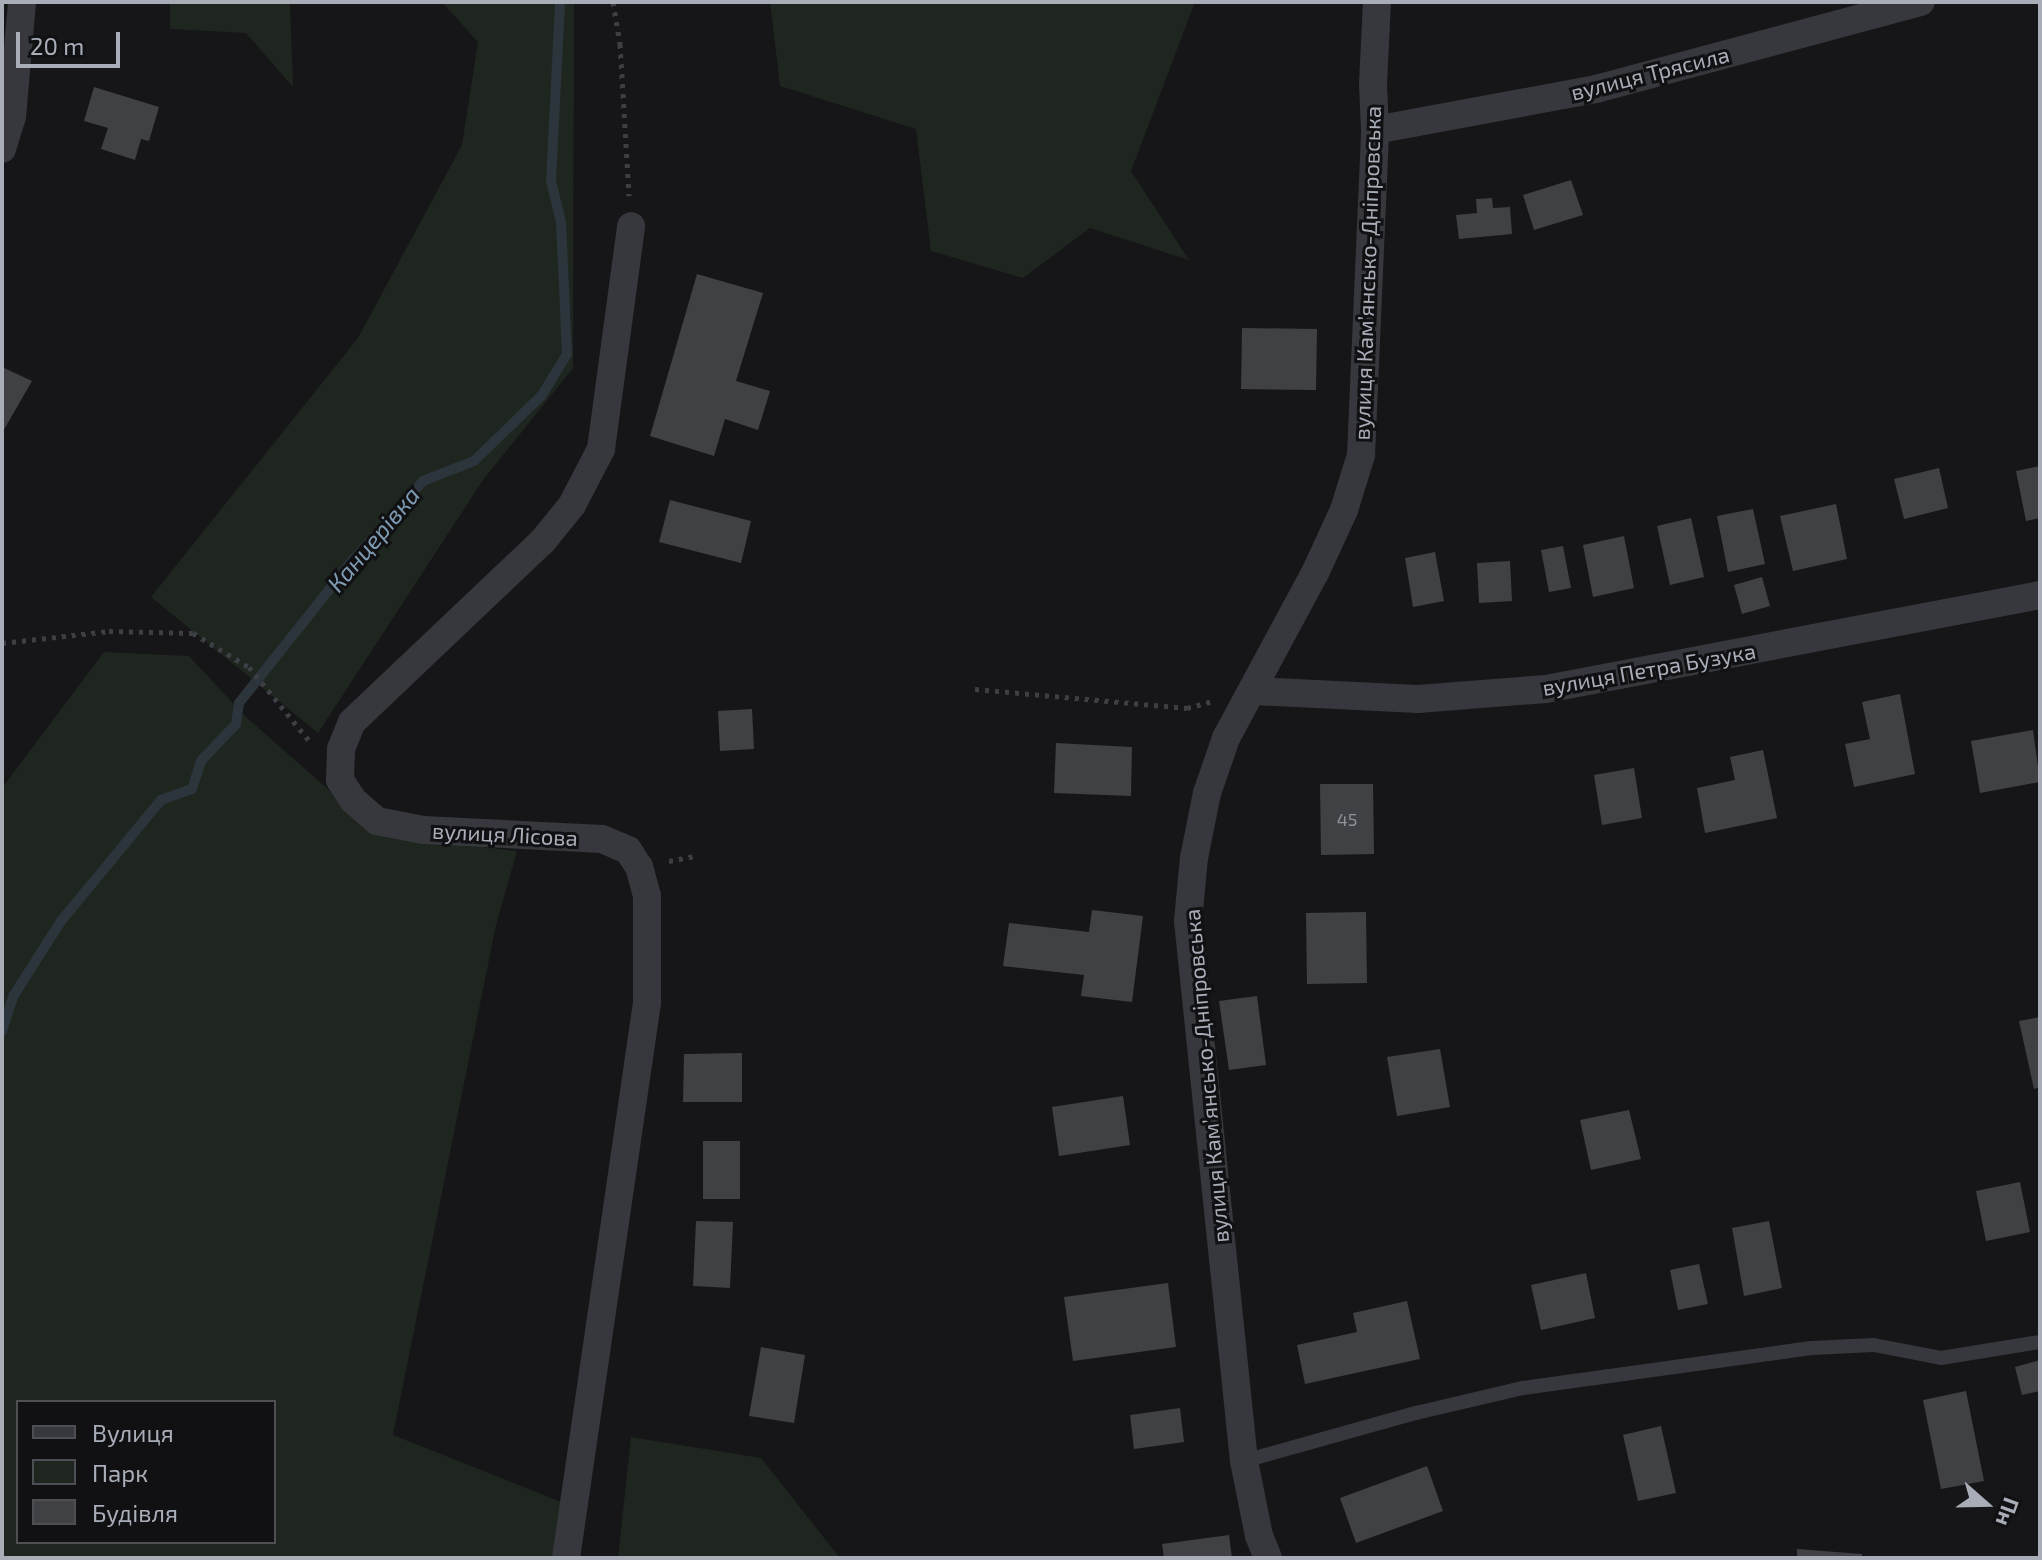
<!DOCTYPE html>
<html>
<head>
<meta charset="utf-8">
<style>
	body { margin:0 }
	#map { position:relative; width:2042px; height:1560px; overflow:hidden; background:#161618; font-family:"Exo 2",sans-serif }
	div>[style] { position:absolute }
	.green>* { inset:0; background:#1e261f }
	.stream>* { height:10px; margin:-5px; padding:0 5px; transform-origin:5px; border-radius:5px; background:#2c353c }
	.building>* { inset:0; background:#404145 }
	.path>* { height:5px; margin-top:-2.5px; transform-origin:0; background:repeating-linear-gradient(90deg,#3d3f44 0 4px,transparent 0 10px) }
	.lane>* { height:14px; margin:-7px; padding:0 7px; transform-origin:7px; border-radius:7px; background:#37383d }
	.street>* { height:28px; margin:-14px; padding:0 14px; transform-origin:14px; border-radius:14px; background:#37383d }
	span { translate:-50% -50%; white-space:nowrap; text-align:center; line-height:1.15; -webkit-text-stroke:6px #111113; paint-order:stroke }
	.number-label { font-size:18px; color:#8e929b }
	.number-label span { -webkit-text-stroke-width:0 }
	.street-label { font-size:22px; color:#a8adb8 }
	.water-label { font-size:24px; color:#7f9bb3; font-style:italic }
	.frame { position:absolute; inset:0; border:4px solid #a8adb8; pointer-events:none }
	.legend { position:absolute; left:16px; top:1400px; width:260px; height:144px; box-sizing:border-box; background:#111113; border:2px solid #4d4f55; margin:0; padding:10px 14px; list-style:none; font-size:24px; color:#a8adb8 }
	.legend li { display:flex; align-items:center; gap:16px; height:40px }
	.legend b { width:40px; border:2px solid #4d4f55 }
	.north { position:absolute; left:1946px; top:1464px; width:80px; height:80px; -webkit-text-stroke:6px #111113; paint-order:stroke; rotate:110deg; font-size:22px; font-weight:700; line-height:32px; text-align:center; color:#a8adb8 }
	.north::after { content:''; display:block; margin:auto; width:28px; height:36px; background:#a8adb8; clip-path:polygon(50% 0,100% 100%,50% 72%,0 100%) }
	.scale { position:absolute; left:16px; top:32px; width:104px; height:36px; box-sizing:border-box; border:4px solid #a8adb8; border-top:0; padding-left:10px; font-size:24px; line-height:28px; white-space:nowrap; color:#a8adb8; -webkit-text-stroke:6px #111113; paint-order:stroke }
</style>
</head>
<body>
<div id="map">
	<div class="green">
		<i style="clip-path:polygon(170px 2px,290px 2px,293px 87px,246px 33px,170px 29px)"></i>
		<i style="clip-path:polygon(442px 2px,574px 2px,573px 368px,483px 480px,318px 733px,151px 597px,358px 338px,462px 145px,478px 42px)"></i>
		<i style="clip-path:polygon(770px 2px,1195px 2px,1131px 171px,1189px 260px,1090px 228px,1023px 278px,931px 251px,916px 129px,780px 86px)"></i>
		<i style="clip-path:polygon(evenodd,104px 652px,189px 656px,245px 716px,380px 835px,517px 851px,496px 925px,393px 1435px,569px 1505px,561px 1558px,2px 1558px,2px 788px,104px 652px,18px 1402px,274px 1402px,274px 1542px,18px 1542px,18px 1402px)"></i>
		<i style="clip-path:polygon(631px 1437px,761px 1458px,840px 1558px,618px 1558px)"></i>
	</div>
	<div class="stream">
		<i style="left:2px;top:1031px;width:38px;rotate:-72deg"></i>
		<i style="left:14px;top:995px;width:88px;rotate:-57.6deg"></i>
		<i style="left:61px;top:921px;width:157px;rotate:-50.4deg"></i>
		<i style="left:161px;top:800px;width:33px;rotate:-20deg"></i>
		<i style="left:192px;top:789px;width:29px;rotate:-72deg"></i>
		<i style="left:201px;top:761px;width:51px;rotate:-46.6deg"></i>
		<i style="left:236px;top:724px;width:21px;rotate:-82deg"></i>
		<i style="left:239px;top:703px;width:181px;rotate:-51.5deg"></i>
		<i style="left:352px;top:561px;width:107px;rotate:-48.4deg"></i>
		<i style="left:423px;top:481px;width:55px;rotate:-21.4deg"></i>
		<i style="left:474px;top:461px;width:95px;rotate:-44.1deg"></i>
		<i style="left:542px;top:395px;width:48px;rotate:-58.6deg"></i>
		<i style="left:567px;top:354px;width:132px;rotate:-92.6deg"></i>
		<i style="left:561px;top:222px;width:42px;rotate:-103.7deg"></i>
		<i style="left:551px;top:181px;width:179px;rotate:-87.1deg"></i>
	</div>
	<div class="building">
		<i style="clip-path:polygon(94px 87px,159px 107px,149px 141px,141px 139px,135px 160px,101px 149px,108px 128px,84px 121px)"></i>
		<i style="clip-path:polygon(1571px 180px,1583px 215px,1534px 230px,1523px 195px)"></i>
		<i style="clip-path:polygon(1492px 198px,1493px 208px,1510px 207px,1512px 234px,1459px 239px,1456px 215px,1477px 213px,1476px 199px)"></i>
		<i style="clip-path:polygon(697px 274px,763px 293px,736px 381px,770px 391px,758px 430px,725px 419px,714px 456px,650px 436px)"></i>
		<i style="clip-path:polygon(1242px 328px,1317px 329px,1316px 390px,1241px 389px)"></i>
		<i style="clip-path:polygon(2px 367px,32px 381px,2px 433px)"></i>
		<i style="clip-path:polygon(2040px 466px,2040px 518px,2026px 521px,2016px 471px)"></i>
		<i style="clip-path:polygon(1939px 468px,1948px 508px,1904px 519px,1894px 479px)"></i>
		<i style="clip-path:polygon(670px 500px,751px 521px,741px 563px,659px 542px)"></i>
		<i style="clip-path:polygon(1836px 504px,1847px 559px,1793px 571px,1780px 516px)"></i>
		<i style="clip-path:polygon(1753px 509px,1765px 564px,1728px 572px,1717px 516px)"></i>
		<i style="clip-path:polygon(1691px 518px,1704px 577px,1670px 585px,1657px 526px)"></i>
		<i style="clip-path:polygon(1624px 536px,1634px 588px,1593px 597px,1583px 545px)"></i>
		<i style="clip-path:polygon(1563px 546px,1571px 588px,1549px 592px,1541px 550px)"></i>
		<i style="clip-path:polygon(1435px 552px,1444px 601px,1413px 607px,1405px 558px)"></i>
		<i style="clip-path:polygon(1510px 561px,1512px 601px,1479px 603px,1477px 563px)"></i>
		<i style="clip-path:polygon(1762px 577px,1770px 606px,1742px 614px,1734px 585px)"></i>
		<i style="clip-path:polygon(1900px 694px,1915px 774px,1854px 787px,1845px 744px,1870px 739px,1862px 702px)"></i>
		<i style="clip-path:polygon(752px 709px,754px 749px,720px 751px,718px 711px)"></i>
		<i style="clip-path:polygon(2033px 730px,2040px 782px,1980px 793px,1971px 741px)"></i>
		<i style="clip-path:polygon(1056px 743px,1132px 747px,1131px 796px,1054px 793px)"></i>
		<i style="clip-path:polygon(1763px 750px,1777px 818px,1705px 833px,1697px 788px,1735px 780px,1730px 757px)"></i>
		<i style="clip-path:polygon(1634px 768px,1642px 818px,1602px 825px,1594px 775px)"></i>
		<i style="clip-path:polygon(1320px 784px,1373px 784px,1374px 854px,1321px 855px)"></i>
		<i style="clip-path:polygon(1092px 910px,1143px 916px,1132px 1002px,1081px 996px,1084px 975px,1003px 966px,1009px 923px,1089px 932px)"></i>
		<i style="clip-path:polygon(1366px 912px,1367px 983px,1307px 984px,1306px 913px)"></i>
		<i style="clip-path:polygon(1257px 996px,1266px 1065px,1229px 1070px,1219px 1001px)"></i>
		<i style="clip-path:polygon(2040px 1017px,2040px 1087px,2034px 1089px,2019px 1021px)"></i>
		<i style="clip-path:polygon(1440px 1049px,1450px 1107px,1397px 1116px,1387px 1057px)"></i>
		<i style="clip-path:polygon(742px 1053px,742px 1102px,683px 1102px,684px 1054px)"></i>
		<i style="clip-path:polygon(1123px 1096px,1130px 1145px,1059px 1156px,1052px 1107px)"></i>
		<i style="clip-path:polygon(1629px 1110px,1641px 1159px,1591px 1170px,1580px 1120px)"></i>
		<i style="clip-path:polygon(703px 1141px,740px 1141px,740px 1199px,703px 1199px)"></i>
		<i style="clip-path:polygon(2020px 1182px,2030px 1232px,1986px 1241px,1976px 1191px)"></i>
		<i style="clip-path:polygon(696px 1221px,733px 1222px,730px 1288px,693px 1286px)"></i>
		<i style="clip-path:polygon(1769px 1221px,1782px 1288px,1744px 1296px,1732px 1228px)"></i>
		<i style="clip-path:polygon(1699px 1264px,1708px 1304px,1678px 1310px,1670px 1270px)"></i>
		<i style="clip-path:polygon(1586px 1273px,1595px 1318px,1541px 1330px,1531px 1285px)"></i>
		<i style="clip-path:polygon(1168px 1283px,1176px 1347px,1073px 1361px,1064px 1297px)"></i>
		<i style="clip-path:polygon(1407px 1301px,1420px 1359px,1305px 1384px,1297px 1345px,1357px 1332px,1353px 1313px)"></i>
		<i style="clip-path:polygon(761px 1347px,805px 1355px,794px 1423px,749px 1416px)"></i>
		<i style="clip-path:polygon(2040px 1360px,2040px 1391px,2022px 1395px,2015px 1367px)"></i>
		<i style="clip-path:polygon(1966px 1391px,1984px 1481px,1941px 1489px,1923px 1400px)"></i>
		<i style="clip-path:polygon(1180px 1408px,1184px 1442px,1134px 1449px,1130px 1415px)"></i>
		<i style="clip-path:polygon(1661px 1426px,1676px 1493px,1638px 1501px,1623px 1435px)"></i>
		<i style="clip-path:polygon(1427px 1466px,1443px 1511px,1356px 1543px,1340px 1498px)"></i>
		<i style="clip-path:polygon(1229px 1535px,1232px 1558px,1164px 1558px,1162px 1544px)"></i>
		<i style="clip-path:polygon(1797px 1549px,1862px 1554px,1862px 1558px,1797px 1558px)"></i>
	</div>
	<div class="path">
		<i style="left:613px;top:2px;width:43px;rotate:80.5deg"></i>
		<i style="left:620px;top:44px;width:152px;rotate:86.6deg"></i>
		<i style="left:2px;top:643px;width:108px;rotate:-6.4deg"></i>
		<i style="left:109px;top:631px;width:84px;rotate:1.4deg"></i>
		<i style="left:193px;top:633px;width:66px;rotate:31.3deg"></i>
		<i style="left:249px;top:667px;width:98px;rotate:50.8deg"></i>
		<i style="left:975px;top:689px;width:213px;rotate:5.1deg"></i>
		<i style="left:1187px;top:708px;width:24px;rotate:-15deg"></i>
		<i style="left:669px;top:861px;width:26px;rotate:-11deg"></i>
	</div>
	<div class="lane">
		<i style="left:1244px;top:1461px;width:179px;rotate:-15.6deg"></i>
		<i style="left:1416px;top:1413px;width:110px;rotate:-13.2deg"></i>
		<i style="left:1523px;top:1388px;width:291px;rotate:-7.9deg"></i>
		<i style="left:1811px;top:1348px;width:63px;rotate:-2.7deg"></i>
		<i style="left:1874px;top:1345px;width:68px;rotate:11deg"></i>
		<i style="left:1941px;top:1358px;width:100px;rotate:-9.2deg"></i>
	</div>
	<div class="street">
		<i style="left:1375px;top:130px;width:225px;rotate:-10.5deg"></i>
		<i style="left:1596px;top:89px;width:336px;rotate:-15deg"></i>
		<i style="left:2px;top:149px;width:34px;rotate:-73deg"></i>
		<i style="left:12px;top:117px;width:115px;rotate:-85deg"></i>
		<i style="left:1253px;top:691px;width:165px;rotate:2.8deg"></i>
		<i style="left:1418px;top:699px;width:128px;rotate:-4.5deg"></i>
		<i style="left:1546px;top:689px;width:503px;rotate:-10.77deg"></i>
		<i style="left:566px;top:1558px;width:561px;rotate:-81.7deg"></i>
		<i style="left:647px;top:1003px;width:107px;rotate:-90deg"></i>
		<i style="left:647px;top:896px;width:30px;rotate:-105deg"></i>
		<i style="left:639px;top:867px;width:20px;rotate:-123deg"></i>
		<i style="left:628px;top:850px;width:28px;rotate:-157deg"></i>
		<i style="left:602px;top:839px;width:179px;rotate:-177.1deg"></i>
		<i style="left:423px;top:830px;width:47px;rotate:-168.9deg"></i>
		<i style="left:377px;top:821px;width:32px;rotate:-139deg"></i>
		<i style="left:353px;top:800px;width:24px;rotate:-123deg"></i>
		<i style="left:340px;top:780px;width:31px;rotate:-88deg"></i>
		<i style="left:341px;top:749px;width:29px;rotate:-68deg"></i>
		<i style="left:352px;top:722px;width:262px;rotate:-43.5deg"></i>
		<i style="left:542px;top:542px;width:48px;rotate:-51deg"></i>
		<i style="left:572px;top:505px;width:63px;rotate:-62.6deg"></i>
		<i style="left:601px;top:449px;width:225px;rotate:-82.3deg"></i>
		<i style="left:1268px;top:1558px;width:24px;rotate:-112deg"></i>
		<i style="left:1259px;top:1536px;width:76px;rotate:-101.3deg"></i>
		<i style="left:1244px;top:1461px;width:543px;rotate:-95.92deg"></i>
		<i style="left:1188px;top:921px;width:63px;rotate:-84.6deg"></i>
		<i style="left:1194px;top:858px;width:66px;rotate:-78.7deg"></i>
		<i style="left:1207px;top:793px;width:58px;rotate:-70.9deg"></i>
		<i style="left:1226px;top:738px;width:187px;rotate:-61.7deg"></i>
		<i style="left:1315px;top:573px;width:69px;rotate:-65.3deg"></i>
		<i style="left:1344px;top:510px;width:58px;rotate:-72.8deg"></i>
		<i style="left:1361px;top:455px;width:325px;rotate:-87.5deg"></i>
		<i style="left:1375px;top:130px;width:46px;rotate:-92.5deg"></i>
		<i style="left:1373px;top:84px;width:82px;rotate:-87.2deg"></i>
	</div>
	<div class="number-label">
		<span style="left:1347px;top:819px">45</span>
	</div>
	<div class="street-label">
		<span style="left:1650px;top:73px;rotate:-14deg">вулиця Трясила</span>
		<span style="left:1367px;top:273px;rotate:-88deg">вулиця Кам’янсько-Дніпровська</span>
		<span style="left:1649px;top:669px;rotate:-10deg">вулиця Петра Бузука</span>
		<span style="left:505px;top:834px;rotate:3deg">вулиця Лісова</span>
		<span style="left:1206px;top:1076px;rotate:-95deg">вулиця Кам’янсько-Дніпровська</span>
	</div>
	<div class="water-label">
		<span style="left:373px;top:539px;rotate:-50deg">Канцерівка</span>
	</div>
	<div class="frame"></div>
	<ul class="legend">
	<li><b style="height:10px;background:#37383d"></b>Вулиця</li>
	<li><b style="height:22px;background:#1e261f"></b>Парк</li>
	<li><b style="height:22px;background:#404145"></b>Будівля</li>
	</ul>
	<div class="north">Пн</div>
	<div class="scale">20 m</div>
</div>
</body>
</html>
